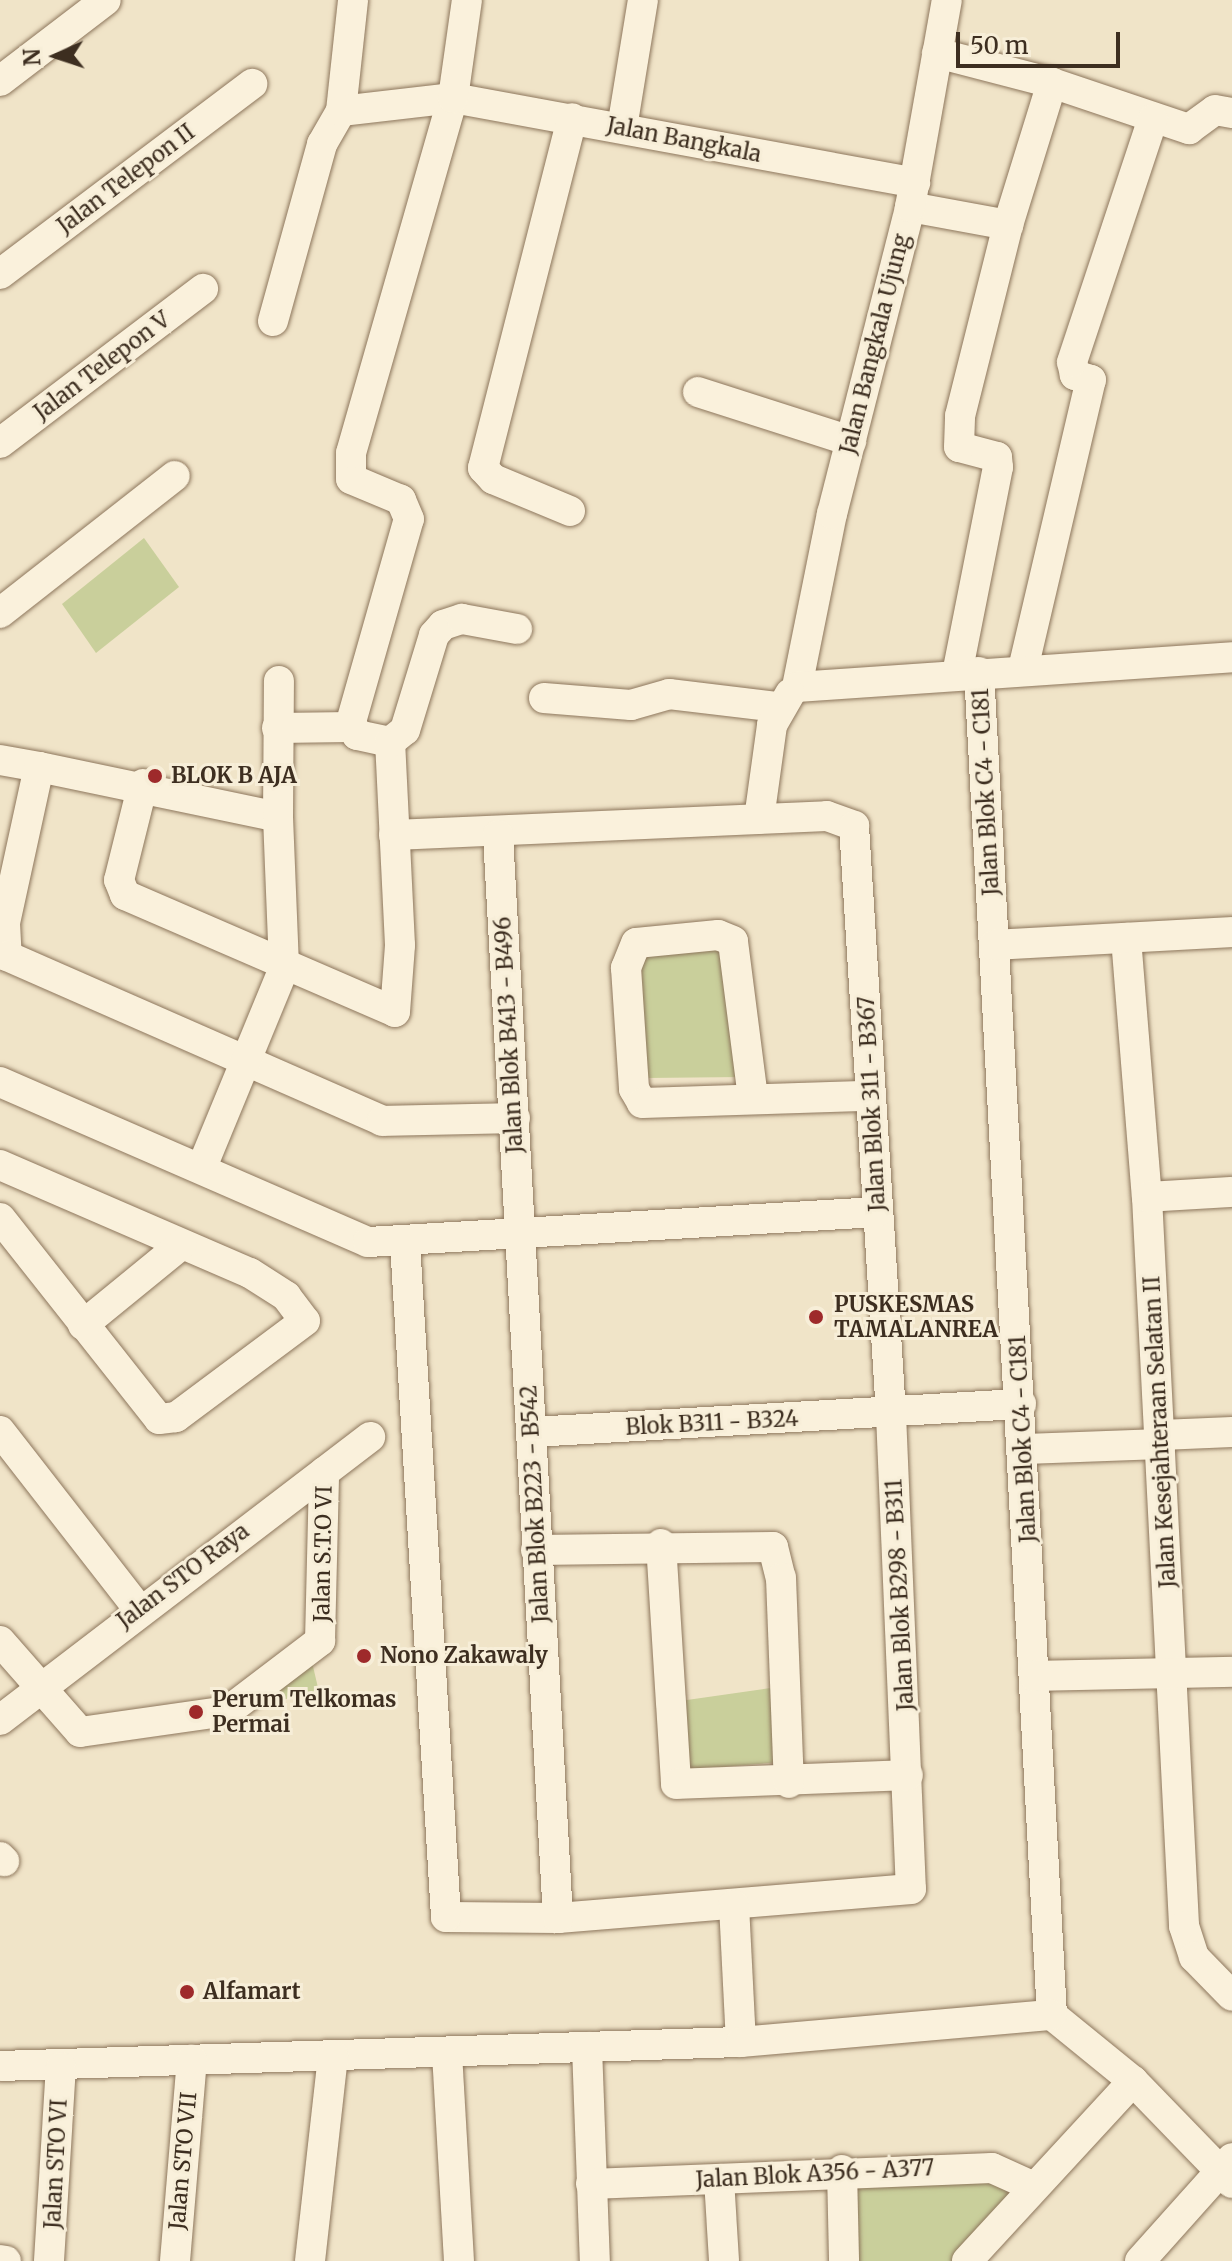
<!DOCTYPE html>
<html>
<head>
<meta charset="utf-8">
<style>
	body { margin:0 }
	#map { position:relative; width:1232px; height:2261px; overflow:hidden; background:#f0e4c8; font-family:Merriweather,serif }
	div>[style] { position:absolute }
	.green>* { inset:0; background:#c9cf9b }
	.roads { filter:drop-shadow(0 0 2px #8d765c) drop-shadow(0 0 2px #8d765c) }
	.minor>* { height:30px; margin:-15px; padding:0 15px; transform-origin:15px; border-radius:15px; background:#faf1dc }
	.dots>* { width:22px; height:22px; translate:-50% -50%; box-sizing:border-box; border:4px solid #f7eed8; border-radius:50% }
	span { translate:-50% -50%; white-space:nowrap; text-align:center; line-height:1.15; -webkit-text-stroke:6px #f7eed8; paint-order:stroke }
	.street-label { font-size:22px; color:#3d2e20 }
	.poi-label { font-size:22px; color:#3d2e20; font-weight:700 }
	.left { translate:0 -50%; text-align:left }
	.north { position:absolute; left:16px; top:16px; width:80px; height:80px; -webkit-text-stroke:6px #f7eed8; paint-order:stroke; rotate:267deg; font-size:22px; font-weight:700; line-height:32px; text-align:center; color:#3d2e20 }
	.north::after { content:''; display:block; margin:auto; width:28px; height:36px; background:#3d2e20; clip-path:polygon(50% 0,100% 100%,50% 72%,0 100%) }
	.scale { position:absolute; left:956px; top:32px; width:164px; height:36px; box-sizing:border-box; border:4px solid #3d2e20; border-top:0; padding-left:10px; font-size:24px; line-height:28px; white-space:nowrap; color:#3d2e20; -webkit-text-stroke:6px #f7eed8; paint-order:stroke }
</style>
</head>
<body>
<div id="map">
	<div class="green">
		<i style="clip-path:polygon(144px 538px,179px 587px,96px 653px,62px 604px)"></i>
		<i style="clip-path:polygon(730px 945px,742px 1077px,646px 1078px,641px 948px)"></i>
		<i style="clip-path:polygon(312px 1662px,319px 1692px,248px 1707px)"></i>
		<i style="clip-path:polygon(777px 1687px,781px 1762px,685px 1770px,680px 1701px)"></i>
		<i style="clip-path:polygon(970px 2175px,1017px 2184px,954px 2261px,853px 2261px,849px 2182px)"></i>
	</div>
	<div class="roads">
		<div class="minor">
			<i style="left:937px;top:53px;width:119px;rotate:14.6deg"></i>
			<i style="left:0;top:81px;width:133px;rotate:-37.4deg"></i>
			<i style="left:341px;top:111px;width:112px;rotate:-83.8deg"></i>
			<i style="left:622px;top:128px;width:130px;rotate:-80.7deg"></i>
			<i style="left:910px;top:207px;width:100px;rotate:10.4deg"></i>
			<i style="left:1008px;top:225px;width:149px;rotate:-72.8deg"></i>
			<i style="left:1052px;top:83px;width:145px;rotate:18.6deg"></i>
			<i style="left:1189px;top:129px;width:32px;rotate:-36deg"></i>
			<i style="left:1215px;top:110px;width:17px;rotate:10deg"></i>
			<i style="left:0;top:274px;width:316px;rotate:-37deg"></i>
			<i style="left:273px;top:321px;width:184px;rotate:-74.5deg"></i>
			<i style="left:322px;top:144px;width:38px;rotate:-60deg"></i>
			<i style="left:341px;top:111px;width:113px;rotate:-6.6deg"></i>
			<i style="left:453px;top:98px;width:470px;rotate:10.4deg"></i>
			<i style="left:698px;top:392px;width:161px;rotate:17.8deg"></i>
			<i style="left:0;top:443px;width:255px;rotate:-37.2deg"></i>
			<i style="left:570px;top:511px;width:83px;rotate:-157.4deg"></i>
			<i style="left:493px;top:479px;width:15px;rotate:-132deg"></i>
			<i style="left:483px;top:468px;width:361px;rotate:-75.7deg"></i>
			<i style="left:0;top:613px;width:222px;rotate:-38.1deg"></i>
			<i style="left:1023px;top:669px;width:297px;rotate:-76.8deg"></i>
			<i style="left:1091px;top:380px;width:17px;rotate:-163deg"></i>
			<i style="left:1075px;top:375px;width:13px;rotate:-103deg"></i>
			<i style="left:1072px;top:362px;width:256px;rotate:-71.6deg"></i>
			<i style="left:979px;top:672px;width:1345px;rotate:86.89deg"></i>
			<i style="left:957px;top:674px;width:211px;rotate:-78.8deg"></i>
			<i style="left:998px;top:467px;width:10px;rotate:-96deg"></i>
			<i style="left:997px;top:457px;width:39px;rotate:-165deg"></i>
			<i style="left:959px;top:447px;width:31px;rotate:-88deg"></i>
			<i style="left:960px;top:416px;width:197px;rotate:-75.9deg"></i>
			<i style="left:797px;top:687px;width:177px;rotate:-78.6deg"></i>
			<i style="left:832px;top:514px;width:317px;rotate:-75.7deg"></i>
			<i style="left:910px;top:207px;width:210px;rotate:-79.9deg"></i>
			<i style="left:797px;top:687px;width:436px;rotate:-3.9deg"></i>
			<i style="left:544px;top:698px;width:87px;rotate:4.6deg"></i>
			<i style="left:631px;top:705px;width:40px;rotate:-16deg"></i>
			<i style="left:669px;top:694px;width:110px;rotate:6.8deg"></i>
			<i style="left:277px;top:728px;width:74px;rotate:-0.8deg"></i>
			<i style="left:390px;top:742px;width:34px;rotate:-168deg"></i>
			<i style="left:357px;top:735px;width:14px;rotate:-115deg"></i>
			<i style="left:351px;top:722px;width:211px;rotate:-74.1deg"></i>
			<i style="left:409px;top:519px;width:21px;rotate:-113deg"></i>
			<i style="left:401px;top:500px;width:54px;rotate:-157.2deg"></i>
			<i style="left:351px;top:479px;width:26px;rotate:-90deg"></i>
			<i style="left:351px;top:453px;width:369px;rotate:-74deg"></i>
			<i style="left:453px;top:98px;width:99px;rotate:-81.9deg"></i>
			<i style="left:0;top:760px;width:40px;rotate:10deg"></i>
			<i style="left:39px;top:767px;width:160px;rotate:102.3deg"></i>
			<i style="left:5px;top:923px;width:33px;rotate:87deg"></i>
			<i style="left:7px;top:956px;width:410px;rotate:23.7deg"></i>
			<i style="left:382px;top:1121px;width:133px;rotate:-1.3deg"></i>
			<i style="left:39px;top:767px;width:244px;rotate:11.8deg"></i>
			<i style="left:278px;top:817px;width:151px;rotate:87.7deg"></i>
			<i style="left:284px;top:968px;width:217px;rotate:112.4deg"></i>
			<i style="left:143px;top:784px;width:99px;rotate:104deg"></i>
			<i style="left:119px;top:880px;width:16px;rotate:68deg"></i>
			<i style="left:125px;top:895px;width:294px;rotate:23.4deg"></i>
			<i style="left:395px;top:1012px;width:67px;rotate:-85.7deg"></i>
			<i style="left:400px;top:945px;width:203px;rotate:-92.8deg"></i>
			<i style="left:390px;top:742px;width:19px;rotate:-39deg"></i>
			<i style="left:405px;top:730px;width:99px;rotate:-73deg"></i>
			<i style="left:434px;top:635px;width:13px;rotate:-48deg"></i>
			<i style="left:443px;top:625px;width:20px;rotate:-18deg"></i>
			<i style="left:462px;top:619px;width:56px;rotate:10.3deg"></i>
			<i style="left:278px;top:817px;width:136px;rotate:-89.6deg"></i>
			<i style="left:759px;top:819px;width:95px;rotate:-82.1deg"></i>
			<i style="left:772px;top:725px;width:36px;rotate:-60deg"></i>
			<i style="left:394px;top:835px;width:433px;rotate:-2.5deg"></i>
			<i style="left:827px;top:816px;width:29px;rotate:20deg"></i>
			<i style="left:854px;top:826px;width:589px;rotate:86.4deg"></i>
			<i style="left:891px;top:1414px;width:475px;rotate:87.6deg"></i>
			<i style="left:911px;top:1889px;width:354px;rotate:175.3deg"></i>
			<i style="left:558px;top:1918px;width:112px;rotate:-179.5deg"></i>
			<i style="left:446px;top:1917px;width:676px;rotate:-93.48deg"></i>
			<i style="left:498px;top:835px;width:1085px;rotate:86.83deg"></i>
			<i style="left:1126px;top:938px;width:260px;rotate:85.4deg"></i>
			<i style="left:1147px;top:1197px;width:730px;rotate:87.09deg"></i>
			<i style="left:1184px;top:1926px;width:33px;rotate:72deg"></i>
			<i style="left:1194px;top:1957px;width:54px;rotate:45.7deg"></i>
			<i style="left:994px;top:945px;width:238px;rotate:-3.1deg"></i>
			<i style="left:0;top:1082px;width:401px;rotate:23.5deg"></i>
			<i style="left:368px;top:1242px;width:510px;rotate:-3.37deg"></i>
			<i style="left:753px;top:1098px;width:158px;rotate:-97.3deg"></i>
			<i style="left:733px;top:941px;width:16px;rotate:-158deg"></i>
			<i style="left:718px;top:935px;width:82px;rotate:174.4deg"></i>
			<i style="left:636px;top:943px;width:27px;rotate:112deg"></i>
			<i style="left:626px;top:968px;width:121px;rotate:86.2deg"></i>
			<i style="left:634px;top:1089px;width:16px;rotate:60deg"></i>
			<i style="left:642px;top:1103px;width:228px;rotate:-1.8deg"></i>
			<i style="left:0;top:1165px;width:272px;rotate:23.4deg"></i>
			<i style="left:250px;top:1273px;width:43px;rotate:32.6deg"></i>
			<i style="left:286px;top:1296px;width:31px;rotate:53deg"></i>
			<i style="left:305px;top:1321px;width:161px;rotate:143.3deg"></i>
			<i style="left:176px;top:1417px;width:17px;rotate:173deg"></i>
			<i style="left:159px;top:1419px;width:256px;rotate:-128.3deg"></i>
			<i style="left:1147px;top:1197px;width:85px;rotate:-3.4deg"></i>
			<i style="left:83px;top:1325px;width:127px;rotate:-39.2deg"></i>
			<i style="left:0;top:1431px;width:224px;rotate:52.1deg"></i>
			<i style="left:533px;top:1432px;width:489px;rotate:-3.3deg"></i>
			<i style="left:1161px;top:1435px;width:71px;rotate:-2.4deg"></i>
			<i style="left:1025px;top:1449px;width:136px;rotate:-2.1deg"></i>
			<i style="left:661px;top:1544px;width:240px;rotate:86.4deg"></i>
			<i style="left:676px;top:1784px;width:232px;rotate:-2.2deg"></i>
			<i style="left:536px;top:1550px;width:237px;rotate:-0.7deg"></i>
			<i style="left:773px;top:1547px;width:32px;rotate:76deg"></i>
			<i style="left:781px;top:1578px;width:205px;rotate:87.8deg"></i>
			<i style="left:0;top:1641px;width:121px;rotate:48.7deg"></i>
			<i style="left:80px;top:1732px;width:149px;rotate:-8.1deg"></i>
			<i style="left:228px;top:1711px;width:116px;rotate:-37.3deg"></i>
			<i style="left:320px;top:1641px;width:169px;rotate:-88.6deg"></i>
			<i style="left:1034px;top:1676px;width:198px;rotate:-1.2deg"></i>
			<i style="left:0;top:1720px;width:466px;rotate:-37.4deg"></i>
			<i style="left:0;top:1857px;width:6px;rotate:45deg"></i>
			<i style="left:734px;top:1905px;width:137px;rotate:87.1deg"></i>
			<i style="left:1052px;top:2015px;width:104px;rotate:39.2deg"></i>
			<i style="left:1133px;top:2081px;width:142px;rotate:45.9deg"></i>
			<i style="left:587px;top:2047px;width:214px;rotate:87.9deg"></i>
			<i style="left:447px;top:2053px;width:208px;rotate:86.7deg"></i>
			<i style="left:0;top:2066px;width:741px;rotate:-1.86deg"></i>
			<i style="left:741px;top:2042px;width:312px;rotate:-5deg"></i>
			<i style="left:842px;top:2170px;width:91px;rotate:88.7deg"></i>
			<i style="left:719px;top:2179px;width:82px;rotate:86.5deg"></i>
			<i style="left:591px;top:2184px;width:401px;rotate:-2.3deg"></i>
			<i style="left:992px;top:2168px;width:46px;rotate:24.3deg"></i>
			<i style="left:0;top:2260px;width:6px;rotate:9deg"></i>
			<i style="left:49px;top:2261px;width:194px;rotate:-86.5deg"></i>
			<i style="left:175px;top:2261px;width:202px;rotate:-85.2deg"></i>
			<i style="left:310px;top:2261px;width:207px;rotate:-83.6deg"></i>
			<i style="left:967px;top:2261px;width:245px;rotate:-47.3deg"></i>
			<i style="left:1140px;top:2261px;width:138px;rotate:-48.2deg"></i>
		</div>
	</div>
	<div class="dots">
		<i style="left:155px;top:776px;background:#9e2a2b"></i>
		<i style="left:816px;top:1317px;background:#9e2a2b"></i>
		<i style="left:364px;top:1656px;background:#9e2a2b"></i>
		<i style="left:196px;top:1712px;background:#9e2a2b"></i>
		<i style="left:187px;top:1992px;background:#9e2a2b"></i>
	</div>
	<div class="street-label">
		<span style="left:684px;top:140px;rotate:11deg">Jalan Bangkala</span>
		<span style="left:126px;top:179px;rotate:-37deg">Jalan Telepon II</span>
		<span style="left:875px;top:344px;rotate:-76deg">Jalan Bangkala Ujung</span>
		<span style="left:102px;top:366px;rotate:-37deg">Jalan Telepon V</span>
		<span style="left:986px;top:792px;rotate:-93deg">Jalan Blok C4 - C181</span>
		<span style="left:509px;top:1035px;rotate:-93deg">Jalan Blok B413 - B496</span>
		<span style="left:872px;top:1104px;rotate:-93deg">Jalan Blok 311 - B367</span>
		<span style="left:712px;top:1423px;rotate:-3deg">Blok B311 - B324</span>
		<span style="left:1160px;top:1432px;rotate:-93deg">Jalan Kesejahteraan Selatan II</span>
		<span style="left:1023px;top:1439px;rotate:-93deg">Jalan Blok C4 - C181</span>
		<span style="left:535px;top:1504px;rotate:-93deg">Jalan Blok B223 - B542</span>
		<span style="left:323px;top:1554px;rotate:-89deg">Jalan S.T.O VI</span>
		<span style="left:183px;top:1576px;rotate:-37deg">Jalan STO Raya</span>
		<span style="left:900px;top:1595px;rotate:-93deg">Jalan Blok B298 - B311</span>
		<span style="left:183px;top:2161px;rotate:-85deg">Jalan STO VII</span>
		<span style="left:56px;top:2164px;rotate:-87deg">Jalan STO VI</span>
		<span style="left:815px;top:2174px;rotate:-3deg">Jalan Blok A356 - A377</span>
	</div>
	<div class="poi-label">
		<span class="left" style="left:171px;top:776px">BLOK B AJA</span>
		<span class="left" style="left:834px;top:1317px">PUSKESMAS<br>TAMALANREA</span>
		<span class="left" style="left:380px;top:1656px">Nono Zakawaly</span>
		<span class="left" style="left:212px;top:1712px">Perum Telkomas<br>Permai</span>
		<span class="left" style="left:203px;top:1992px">Alfamart</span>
	</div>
	<div class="north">N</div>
	<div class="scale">50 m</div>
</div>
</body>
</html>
